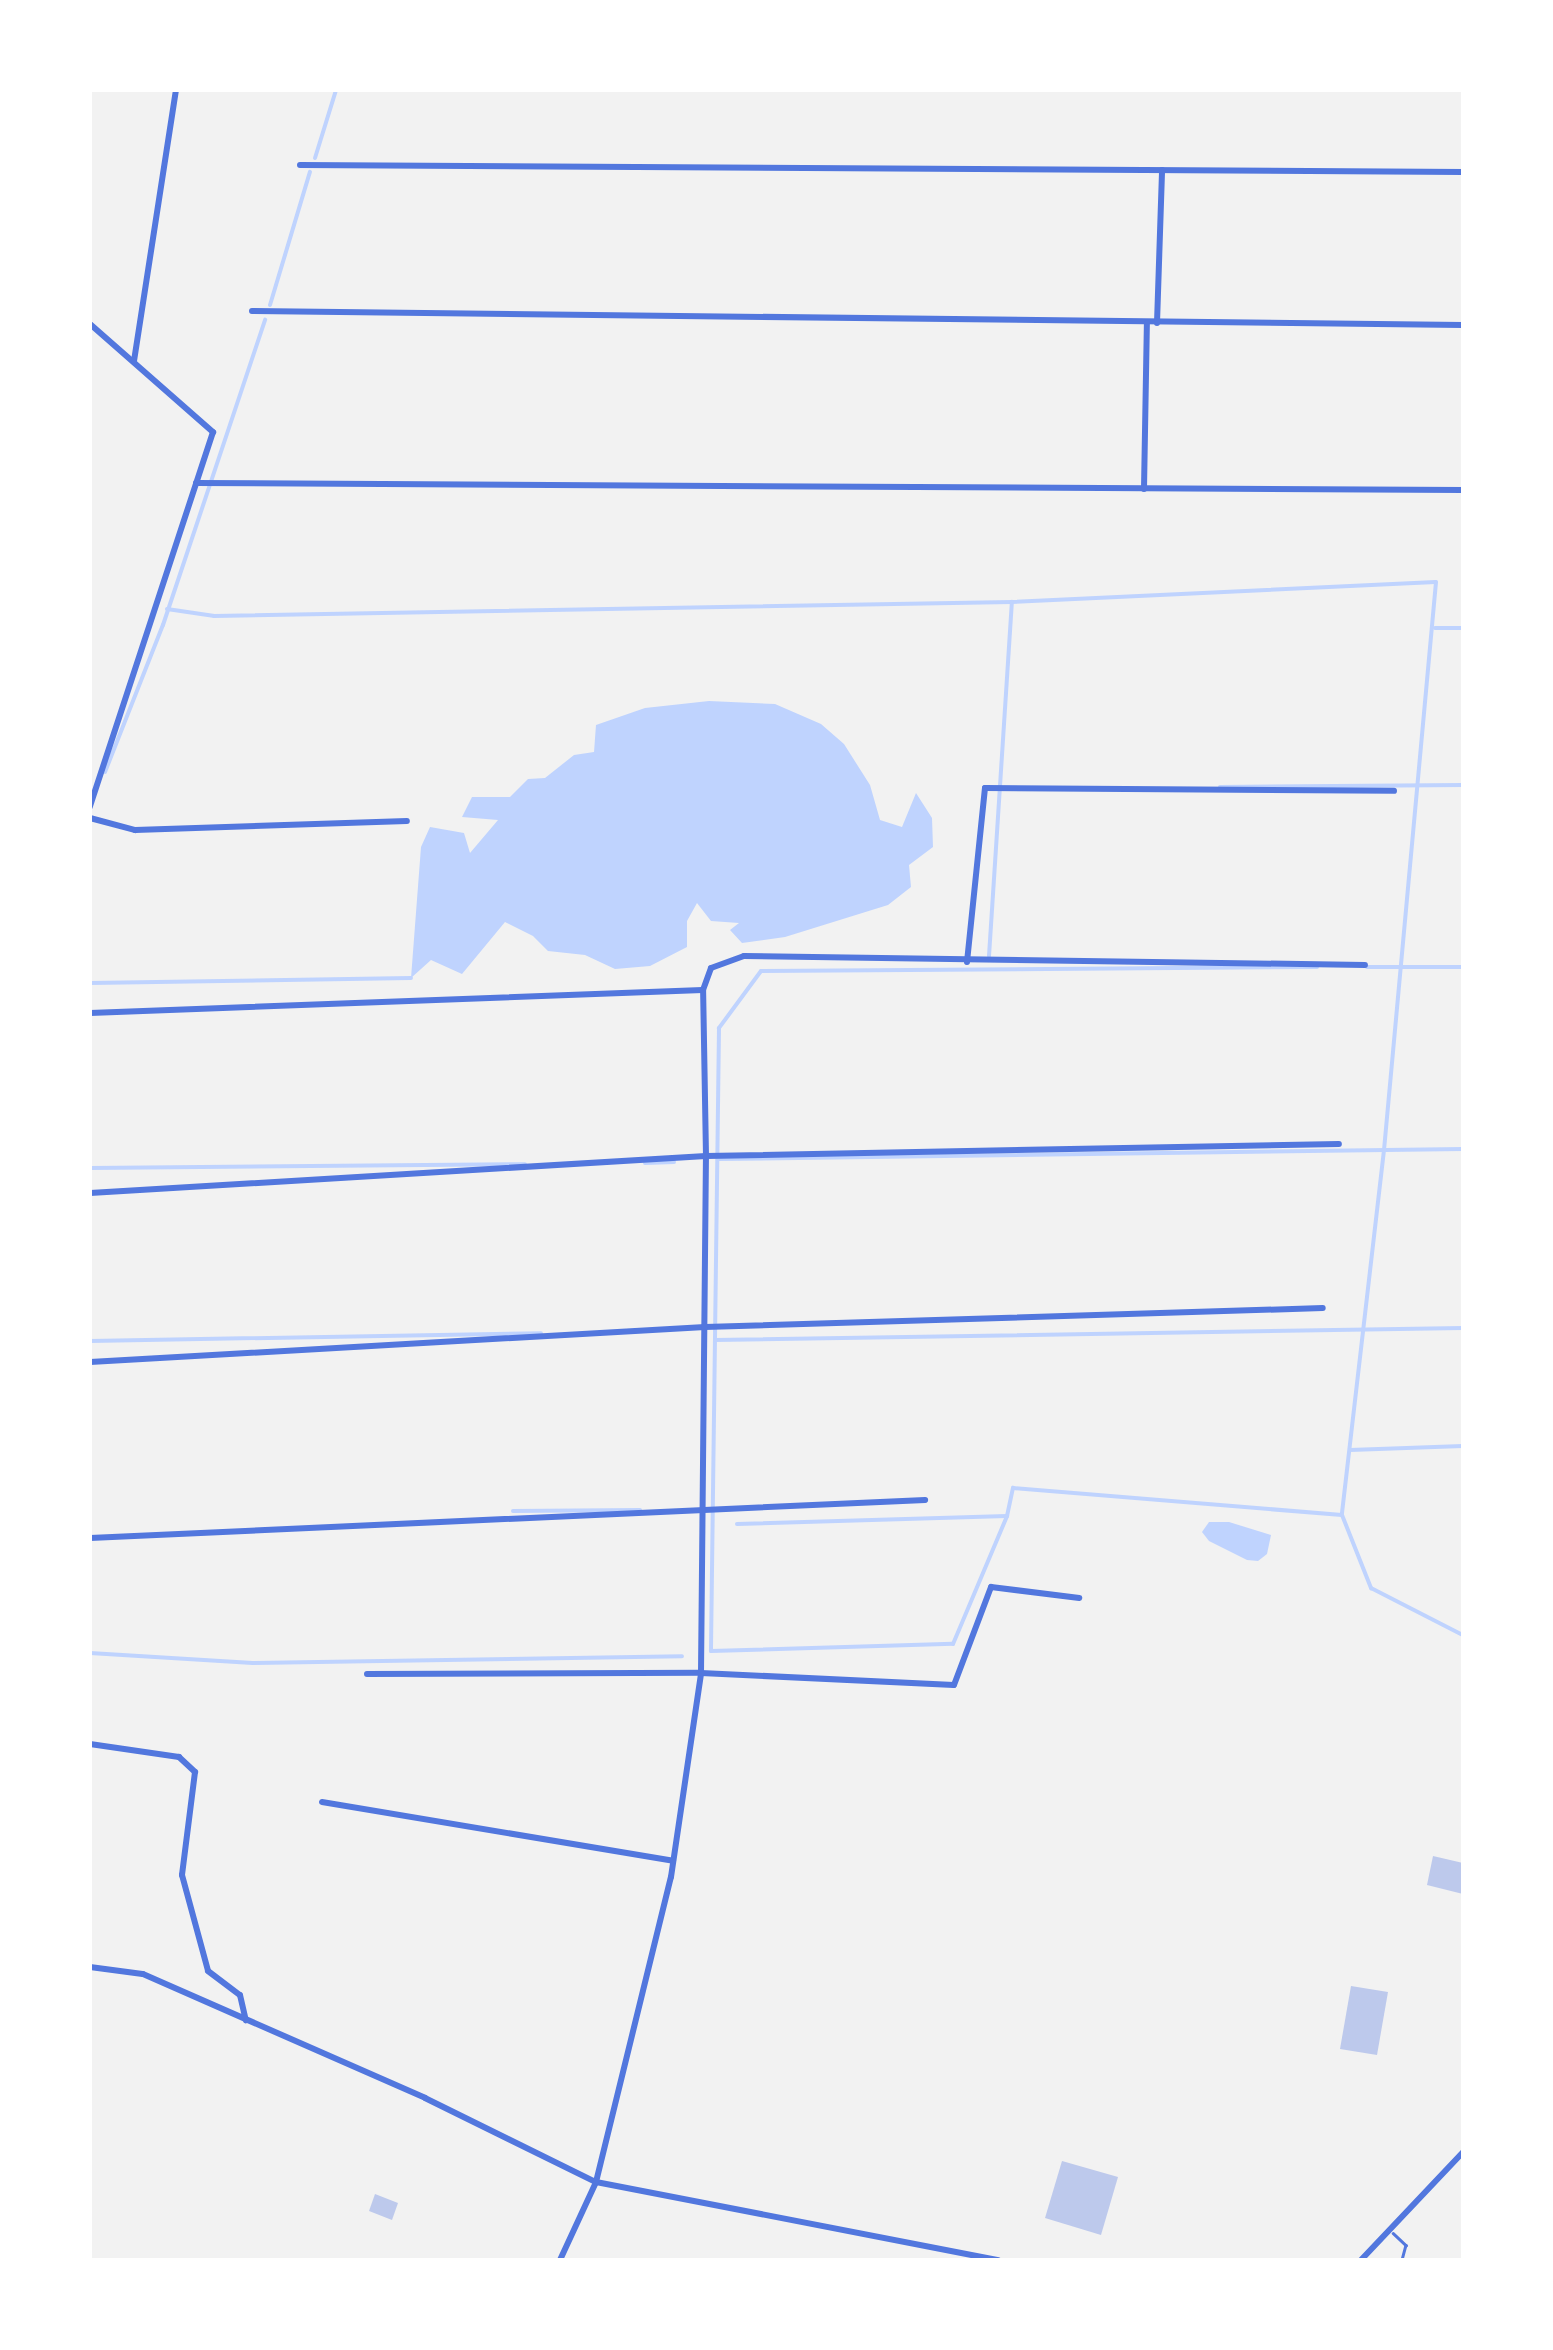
<!DOCTYPE html>
<html>
<head>
<meta charset="utf-8">
<style>
	body { margin:0 }
	#map { position:relative; width:1553px; height:2350px; overflow:hidden; background:#f2f2f2; font-family:"Work Sans",sans-serif }
	div>[style] { position:absolute }
	.water>* { inset:0; background:#bfd3fe }
	.stream>* { height:4px; margin:-2px; padding:0 2px; transform-origin:2px; border-radius:2px; background:#bfd3fe }
	.building>* { inset:0; background:#bdc9ec }
	.service>* { height:2.5px; margin:-1.25px; padding:0 1.25px; transform-origin:1.25px; border-radius:1.25px; background:#5277de }
	.minor>* { height:6px; margin:-3px; padding:0 3px; transform-origin:3px; border-radius:3px; background:#5277de }
	span { translate:-50% -50%; white-space:nowrap; text-align:center; line-height:1.15; -webkit-text-stroke:10px #fff; paint-order:stroke }
	.frame { position:absolute; inset:0; border:92px solid #fff; pointer-events:none }
</style>
</head>
<body>
<div id="map">
	<div class="water">
		<i style="clip-path:polygon(709px 701px,775px 704px,821px 724px,844px 744px,870px 785px,880px 820px,902px 827px,916px 793px,932px 818px,933px 847px,909px 865px,911px 887px,888px 905px,785px 937px,742px 943px,730px 930px,739px 923px,711px 921px,697px 903px,687px 921px,687px 947px,650px 966px,615px 969px,585px 955px,548px 951px,533px 936px,505px 922px,462px 974px,431px 960px,411px 978px,421px 847px,430px 827px,464px 833px,470px 853px,498px 820px,462px 817px,472px 797px,510px 797px,528px 779px,545px 778px,574px 755px,594px 752px,596px 725px,645px 708px)"></i>
		<i style="clip-path:polygon(1209px 1522px,1229px 1522px,1271px 1535px,1267px 1554px,1258px 1561px,1247px 1560px,1209px 1541px,1202px 1532px)"></i>
	</div>
	<div class="stream">
		<i style="left:315px;top:158px;width:71px;rotate:-72.8deg"></i>
		<i style="left:270px;top:305px;width:139px;rotate:-73.3deg"></i>
		<i style="left:167px;top:609px;width:48px;rotate:8.5deg"></i>
		<i style="left:214px;top:616px;width:798px;rotate:-1.01deg"></i>
		<i style="left:1012px;top:602px;width:424px;rotate:-2.7deg"></i>
		<i style="left:1436px;top:582px;width:570px;rotate:95.23deg"></i>
		<i style="left:1384px;top:1150px;width:367px;rotate:96.6deg"></i>
		<i style="left:1342px;top:1515px;width:79px;rotate:68.3deg"></i>
		<i style="left:1371px;top:1588px;width:103px;rotate:27.1deg"></i>
		<i style="left:1435px;top:628px;width:28px"></i>
		<i style="left:105px;top:772px;width:158px;rotate:-68.5deg"></i>
		<i style="left:163px;top:625px;width:322px;rotate:-71.5deg"></i>
		<i style="left:1220px;top:787px;width:243px;rotate:-0.5deg"></i>
		<i style="left:989px;top:956px;width:355px;rotate:-86.3deg"></i>
		<i style="left:1317px;top:967px;width:556px;rotate:179.59deg"></i>
		<i style="left:761px;top:971px;width:71px;rotate:126.4deg"></i>
		<i style="left:719px;top:1028px;width:623px;rotate:90.74deg"></i>
		<i style="left:711px;top:1651px;width:242px;rotate:-1.7deg"></i>
		<i style="left:953px;top:1644px;width:139px;rotate:-67.1deg"></i>
		<i style="left:1007px;top:1516px;width:29px;rotate:-78deg"></i>
		<i style="left:1013px;top:1488px;width:330px;rotate:4.7deg"></i>
		<i style="left:1367px;top:967px;width:96px"></i>
		<i style="left:90px;top:983px;width:321px;rotate:-0.9deg"></i>
		<i style="left:718px;top:1159px;width:745px;rotate:-0.77deg"></i>
		<i style="left:645px;top:1163px;width:29px;rotate:-2deg"></i>
		<i style="left:90px;top:1168px;width:435px;rotate:-0.5deg"></i>
		<i style="left:715px;top:1340px;width:748px;rotate:-0.92deg"></i>
		<i style="left:90px;top:1341px;width:451px;rotate:-1deg"></i>
		<i style="left:1350px;top:1450px;width:113px;rotate:-2deg"></i>
		<i style="left:513px;top:1511px;width:127px;rotate:-0.5deg"></i>
		<i style="left:737px;top:1524px;width:270px;rotate:-1.7deg"></i>
		<i style="left:90px;top:1653px;width:163px;rotate:3.5deg"></i>
		<i style="left:253px;top:1663px;width:429px;rotate:-0.9deg"></i>
	</div>
	<div class="building">
		<i style="clip-path:polygon(1433px 1856px,1463px 1863px,1463px 1894px,1427px 1885px)"></i>
		<i style="clip-path:polygon(1351px 1986px,1388px 1992px,1377px 2055px,1340px 2049px)"></i>
		<i style="clip-path:polygon(1062px 2161px,1118px 2177px,1101px 2235px,1045px 2218px)"></i>
		<i style="clip-path:polygon(375px 2194px,398px 2203px,392px 2220px,369px 2211px)"></i>
	</div>
	<div class="service">
		<i style="left:1393px;top:2233px;width:18px;rotate:43deg"></i>
		<i style="left:1406px;top:2245px;width:16px;rotate:105deg"></i>
	</div>
	<div class="minor">
		<i style="left:300px;top:165px;width:1163px;rotate:0.34deg"></i>
		<i style="left:252px;top:311px;width:1211px;rotate:0.66deg"></i>
		<i style="left:1157px;top:323px;width:153px;rotate:-88.1deg"></i>
		<i style="left:90px;top:324px;width:164px;rotate:41.3deg"></i>
		<i style="left:213px;top:432px;width:395px;rotate:108.2deg"></i>
		<i style="left:134px;top:361px;width:274px;rotate:-81.2deg"></i>
		<i style="left:196px;top:483px;width:1267px;rotate:0.32deg"></i>
		<i style="left:1144px;top:489px;width:166px;rotate:-89deg"></i>
		<i style="left:90px;top:818px;width:47px;rotate:14.9deg"></i>
		<i style="left:135px;top:830px;width:272px;rotate:-1.9deg"></i>
		<i style="left:967px;top:962px;width:175px;rotate:-84.1deg"></i>
		<i style="left:985px;top:788px;width:409px;rotate:0.4deg"></i>
		<i style="left:90px;top:1013px;width:613px;rotate:-2.15deg"></i>
		<i style="left:703px;top:990px;width:23px;rotate:-70deg"></i>
		<i style="left:711px;top:968px;width:35px;rotate:-20deg"></i>
		<i style="left:744px;top:956px;width:621px;rotate:0.83deg"></i>
		<i style="left:90px;top:1193px;width:617px;rotate:-3.44deg"></i>
		<i style="left:706px;top:1156px;width:633px;rotate:-1.09deg"></i>
		<i style="left:90px;top:1362px;width:616px;rotate:-3.26deg"></i>
		<i style="left:705px;top:1327px;width:618px;rotate:-1.76deg"></i>
		<i style="left:90px;top:1538px;width:836px;rotate:-2.61deg"></i>
		<i style="left:367px;top:1674px;width:334px;rotate:-0.2deg"></i>
		<i style="left:701px;top:1673px;width:253px;rotate:2.7deg"></i>
		<i style="left:954px;top:1685px;width:105px;rotate:-69.3deg"></i>
		<i style="left:991px;top:1587px;width:89px;rotate:7.1deg"></i>
		<i style="left:90px;top:1744px;width:90px;rotate:8.3deg"></i>
		<i style="left:179px;top:1757px;width:22px;rotate:43deg"></i>
		<i style="left:195px;top:1772px;width:104px;rotate:97.2deg"></i>
		<i style="left:182px;top:1875px;width:99px;rotate:74.8deg"></i>
		<i style="left:208px;top:1971px;width:40px;rotate:37deg"></i>
		<i style="left:240px;top:1995px;width:26px;rotate:77deg"></i>
		<i style="left:322px;top:1802px;width:356px;rotate:9.5deg"></i>
		<i style="left:90px;top:1967px;width:53px;rotate:7.5deg"></i>
		<i style="left:143px;top:1974px;width:308px;rotate:23.7deg"></i>
		<i style="left:425px;top:2098px;width:191px;rotate:26.2deg"></i>
		<i style="left:596px;top:2182px;width:410px;rotate:11deg"></i>
		<i style="left:560px;top:2260px;width:86px;rotate:-65.2deg"></i>
		<i style="left:596px;top:2182px;width:314px;rotate:-76.2deg"></i>
		<i style="left:671px;top:1877px;width:206px;rotate:-81.6deg"></i>
		<i style="left:701px;top:1673px;width:517px;rotate:-89.45deg"></i>
		<i style="left:706px;top:1156px;width:166px;rotate:-91deg"></i>
		<i style="left:1361px;top:2260px;width:149px;rotate:-46.6deg"></i>
	</div>
	<div class="frame"></div>
</div>
</body>
</html>
